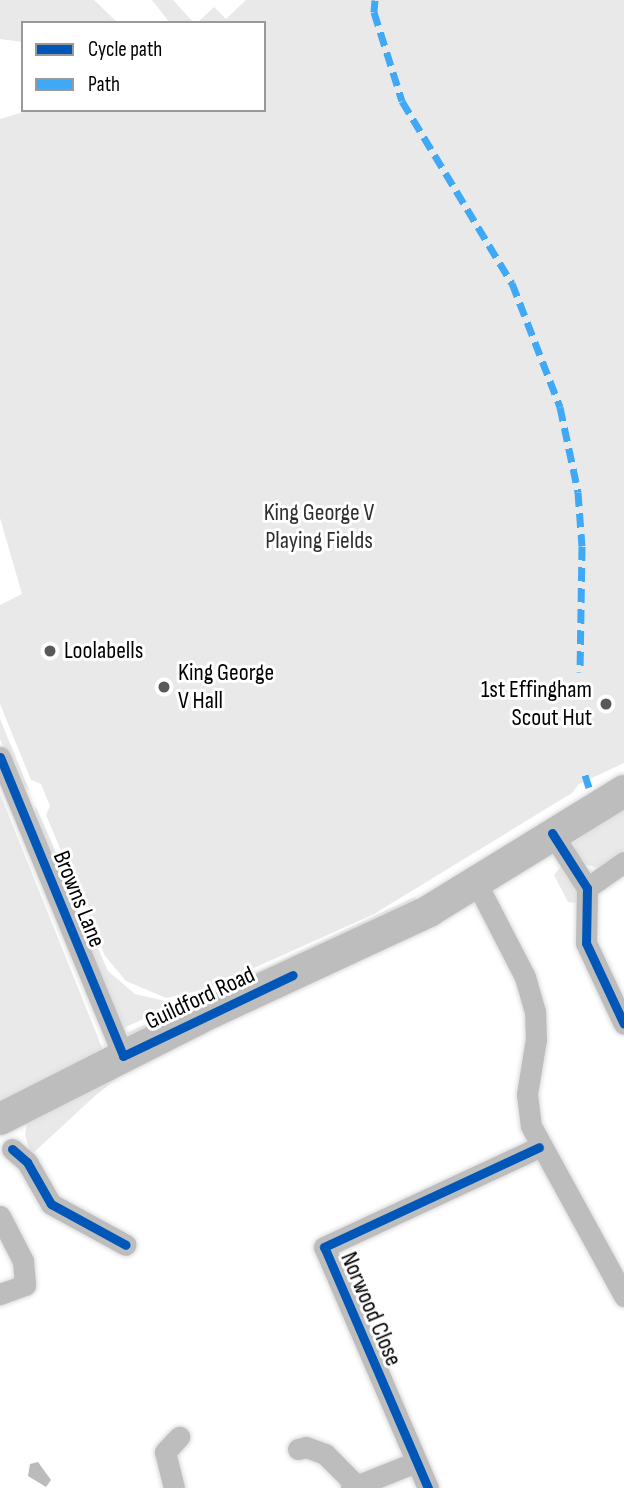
<!DOCTYPE html>
<html>
<head>
<meta charset="utf-8">
<style>
	body { margin:0 }
	#map { position:relative; width:624px; height:1488px; overflow:hidden; background:#fff; font-family:"Sofia Sans Condensed",sans-serif }
	div>[style] { position:absolute }
	.green>* { inset:0; background:#e9e9e9 }
	.water>* { inset:0; background:#bbb }
	.roads { filter:drop-shadow(0 0 2px #dbdbdb) drop-shadow(0 0 2px #dbdbdb) }
	.street>* { height:21px; margin:-10.5px; padding:0 10.5px; transform-origin:10.5px; border-radius:10.5px; background:#bdbdbd }
	.primary>* { height:32px; margin:-16px; padding:0 16px; transform-origin:16px; border-radius:16px; background:#bdbdbd }
	.quiet>* { height:7px; margin-top:-3.5px; transform-origin:0; background:repeating-linear-gradient(90deg,#3fa9f5 0 14px,transparent 0 21px) }
	.cycleway>* { height:9px; margin:-4.5px; padding:0 4.5px; transform-origin:4.5px; border-radius:4.5px; background:#0057b8 }
	.dots>* { width:19px; height:19px; translate:-50% -50%; box-sizing:border-box; border:4px solid #fff; border-radius:50% }
	span { translate:-50% -50%; white-space:nowrap; text-align:center; line-height:1.15; -webkit-text-stroke:6px #fff; paint-order:stroke }
	.park-label { font-size:24px; color:#2e2e2e }
	.poi-label { font-size:24px; color:#000 }
	.left { translate:0 -50%; text-align:left }
	.right { translate:-100% -50%; text-align:right }
	.street-label { font-size:24px; color:#000 }
	.legend { position:absolute; left:21px; top:21px; width:245px; height:91px; box-sizing:border-box; background:#fff; border:2px solid #999; margin:0; padding:9px 12px; list-style:none; font-size:21px; color:#000 }
	.legend li { display:flex; align-items:center; gap:14px; height:35px }
	.legend b { width:35px; border:2px solid #999 }
</style>
</head>
<body>
<div id="map">
	<div class="green">
		<i style="clip-path:polygon(0 0,94px 0,118px 23px,23px 23px,23px 42px,0 39px)"></i>
		<i style="clip-path:polygon(152px 0,173px 0,194px 23px,170px 23px)"></i>
		<i style="clip-path:polygon(246px 0,624px 0,624px 763px,579px 784px,572px 793px,374px 914px,207px 989px,166px 998px,126px 981px,105px 956px,46px 815px,50px 806px,41px 784px,31px 780px,0 704px,0 605px,22px 594px,0 518px,0 119px,30px 110px,264px 110px,264px 23px,197px 23px,214px 7px,226px 19px)"></i>
		<i style="clip-path:polygon(0 719px,29px 790px,20px 788px,0 739px)"></i>
		<i style="clip-path:polygon(0 794px,103px 1050px,0 1105px)"></i>
		<i style="clip-path:polygon(624px 804px,624px 851px,601px 869px,581px 863px,573px 843px)"></i>
		<i style="clip-path:polygon(36px 807px,108px 971px,135px 994px,178px 1004px,121px 1029px,32px 817px)"></i>
		<i style="clip-path:polygon(563px 864px,579px 883px,577px 903px,568px 902px,554px 875px)"></i>
		<i style="clip-path:polygon(415px 897px,420px 906px,132px 1036px,127px 1033px)"></i>
		<i style="clip-path:polygon(121px 1075px,96px 1095px,31px 1155px,25px 1135px,27px 1122px)"></i>
	</div>
	<div class="water">
		<i style="clip-path:polygon(38px 1462px,51px 1480px,46px 1487px,28px 1476px,30px 1464px)"></i>
	</div>
	<div class="roads">
		<div class="street">
			<i style="left:0;top:757px;width:323px;rotate:67.6deg"></i>
			<i style="left:552px;top:833px;width:65px;rotate:57.5deg"></i>
			<i style="left:587px;top:888px;width:55px;rotate:91deg"></i>
			<i style="left:586px;top:943px;width:89px;rotate:64.9deg"></i>
			<i style="left:476px;top:882px;width:107px;rotate:62.7deg"></i>
			<i style="left:525px;top:977px;width:35px;rotate:74deg"></i>
			<i style="left:535px;top:1011px;width:28px;rotate:88deg"></i>
			<i style="left:536px;top:1039px;width:56px;rotate:99.3deg"></i>
			<i style="left:527px;top:1094px;width:32px;rotate:83deg"></i>
			<i style="left:531px;top:1126px;width:194px;rotate:61.3deg"></i>
			<i style="left:587px;top:888px;width:45px;rotate:-35.1deg"></i>
			<i style="left:12px;top:1149px;width:20px;rotate:41deg"></i>
			<i style="left:27px;top:1162px;width:48px;rotate:60.3deg"></i>
			<i style="left:51px;top:1204px;width:85px;rotate:28.7deg"></i>
			<i style="left:0;top:1216px;width:51px;rotate:62.9deg"></i>
			<i style="left:23px;top:1261px;width:24px;rotate:85deg"></i>
			<i style="left:25px;top:1285px;width:27px;rotate:160deg"></i>
			<i style="left:298px;top:1449px;width:8px;rotate:-14deg"></i>
			<i style="left:306px;top:1447px;width:20px;rotate:20deg"></i>
			<i style="left:325px;top:1454px;width:44px;rotate:45deg"></i>
			<i style="left:174px;top:1488px;width:37px;rotate:-104deg"></i>
			<i style="left:165px;top:1452px;width:21px;rotate:-47deg"></i>
			<i style="left:351px;top:1488px;width:70px;rotate:-21.8deg"></i>
			<i style="left:428px;top:1488px;width:262px;rotate:-113.3deg"></i>
			<i style="left:324px;top:1247px;width:237px;rotate:-24.9deg"></i>
		</div>
		<div class="primary">
			<i style="left:0;top:1119px;width:240px;rotate:-26.8deg"></i>
			<i style="left:214px;top:1011px;width:237px;rotate:-24.9deg"></i>
			<i style="left:429px;top:911px;width:229px;rotate:-31.6deg"></i>
		</div>
	</div>
	<div class="quiet">
		<i style="left:375px;top:0;width:12px;rotate:95deg"></i>
		<i style="left:374px;top:12px;width:93px;rotate:72.5deg"></i>
		<i style="left:402px;top:101px;width:213px;rotate:58.9deg"></i>
		<i style="left:512px;top:283px;width:133px;rotate:68.8deg"></i>
		<i style="left:560px;top:407px;width:87px;rotate:78deg"></i>
		<i style="left:578px;top:492px;width:54px;rotate:85.8deg"></i>
		<i style="left:582px;top:546px;width:126px;rotate:90.9deg"></i>
		<i style="left:585px;top:775px;width:13px;rotate:72deg"></i>
	</div>
	<div class="cycleway">
		<i style="left:0;top:757px;width:323px;rotate:67.6deg"></i>
		<i style="left:123px;top:1056px;width:188px;rotate:-25.5deg"></i>
		<i style="left:552px;top:833px;width:65px;rotate:57.5deg"></i>
		<i style="left:587px;top:888px;width:55px;rotate:91deg"></i>
		<i style="left:586px;top:943px;width:89px;rotate:64.9deg"></i>
		<i style="left:12px;top:1149px;width:20px;rotate:41deg"></i>
		<i style="left:27px;top:1162px;width:48px;rotate:60.3deg"></i>
		<i style="left:51px;top:1204px;width:85px;rotate:28.7deg"></i>
		<i style="left:428px;top:1488px;width:262px;rotate:-113.3deg"></i>
		<i style="left:324px;top:1247px;width:237px;rotate:-24.9deg"></i>
	</div>
	<div class="dots">
		<i style="left:50px;top:651px;background:#595959"></i>
		<i style="left:164px;top:687px;background:#595959"></i>
		<i style="left:606px;top:704px;background:#595959"></i>
	</div>
	<div class="park-label">
		<span style="left:319px;top:527px">King George V<br>Playing Fields</span>
	</div>
	<div class="poi-label">
		<span class="left" style="left:64px;top:651px">Loolabells</span>
		<span class="left" style="left:178px;top:687px">King George<br>V Hall</span>
		<span class="right" style="left:592px;top:704px">1st Effingham<br>Scout Hut</span>
	</div>
	<div class="street-label">
		<span style="left:79px;top:899px;rotate:68deg">Browns Lane</span>
		<span style="left:200px;top:998px;rotate:-25deg">Guildford Road</span>
		<span style="left:371px;top:1309px;rotate:67deg">Norwood Close</span>
	</div>
	<ul class="legend">
	<li><b style="height:9px;background:#0057b8"></b>Cycle path</li>
	<li><b style="height:9px;background:#3fa9f5"></b>Path</li>
	</ul>
</div>
</body>
</html>
